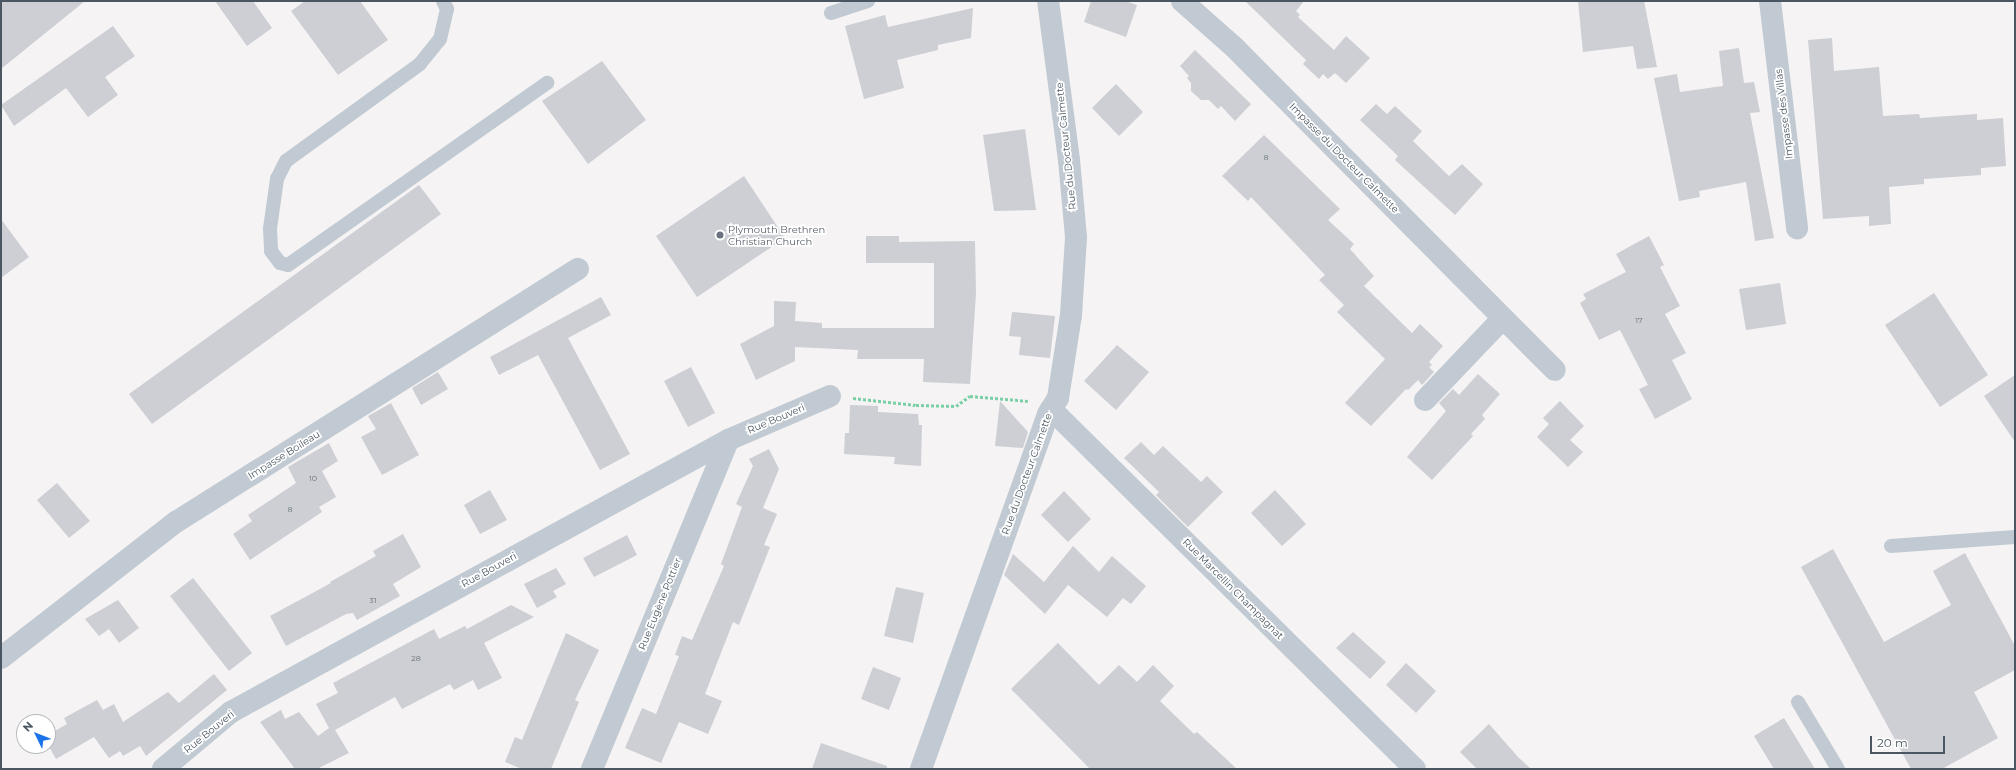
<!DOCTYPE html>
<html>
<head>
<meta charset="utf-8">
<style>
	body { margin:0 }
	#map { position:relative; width:2016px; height:770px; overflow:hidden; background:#f5f3f3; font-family:Montserrat,sans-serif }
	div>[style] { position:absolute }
	.building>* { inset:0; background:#cdcfd5 }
	.path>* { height:2.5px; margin-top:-1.25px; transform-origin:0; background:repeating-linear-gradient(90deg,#7ad0a6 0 3px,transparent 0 5px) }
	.service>* { height:14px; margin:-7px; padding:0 7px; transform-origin:7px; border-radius:7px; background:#c1cad2 }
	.minor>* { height:22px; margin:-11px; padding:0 11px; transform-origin:11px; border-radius:11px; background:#c1cad2 }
	.dots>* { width:11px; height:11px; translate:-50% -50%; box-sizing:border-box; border:2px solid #fff; border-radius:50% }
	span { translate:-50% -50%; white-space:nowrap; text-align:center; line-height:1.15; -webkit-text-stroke:3.5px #fff; paint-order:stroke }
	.number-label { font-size:8px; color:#6b747e }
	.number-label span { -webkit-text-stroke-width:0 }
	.street-label { font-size:10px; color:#4a5661 }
	.worship-label { font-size:10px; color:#5b616d }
	.left { translate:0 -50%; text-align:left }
	.frame { position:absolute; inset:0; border:2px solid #4a5661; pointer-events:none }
	.north { position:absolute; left:16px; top:714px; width:40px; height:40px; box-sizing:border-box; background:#fff; border:1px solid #b7bbc0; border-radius:50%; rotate:313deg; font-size:11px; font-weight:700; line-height:16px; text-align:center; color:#4a5661 }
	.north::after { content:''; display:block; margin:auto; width:14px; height:18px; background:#1a73e8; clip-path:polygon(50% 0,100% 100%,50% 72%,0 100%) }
	.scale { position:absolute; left:1870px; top:736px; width:75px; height:18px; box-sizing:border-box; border:2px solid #4a5661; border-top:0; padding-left:5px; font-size:12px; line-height:14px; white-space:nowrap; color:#4a5661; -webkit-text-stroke:3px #fff; paint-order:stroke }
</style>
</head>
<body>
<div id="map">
	<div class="building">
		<i style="clip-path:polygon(1px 1px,85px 1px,1px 69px)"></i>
		<i style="clip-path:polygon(215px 1px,253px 1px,272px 28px,247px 46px)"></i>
		<i style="clip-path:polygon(305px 1px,360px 1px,388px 40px,338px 75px,291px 11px)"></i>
		<i style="clip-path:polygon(1091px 1px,1125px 1px,1137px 5px,1126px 37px,1084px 22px)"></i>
		<i style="clip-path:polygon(1245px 1px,1304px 1px,1296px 11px,1300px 15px,1298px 17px,1334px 50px,1346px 36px,1370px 58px,1346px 83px,1335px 73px,1328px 79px,1323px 74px,1319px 79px,1303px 64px,1306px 60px)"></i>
		<i style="clip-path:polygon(1578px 1px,1644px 1px,1657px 67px,1637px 69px,1633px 46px,1583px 52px)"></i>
		<i style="clip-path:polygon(973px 8px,971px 38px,938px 45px,938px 50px,897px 60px,904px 88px,864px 99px,845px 26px,885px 15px,888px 27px)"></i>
		<i style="clip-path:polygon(113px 26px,135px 56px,105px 77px,118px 95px,88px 117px,66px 88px,14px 126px,1px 105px)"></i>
		<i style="clip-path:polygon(1832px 38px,1834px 71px,1879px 67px,1883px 116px,1919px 114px,1920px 118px,1977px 114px,1977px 120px,2003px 118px,2006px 166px,1981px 168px,1981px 175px,1924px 179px,1924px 184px,1889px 187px,1891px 224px,1869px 226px,1869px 216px,1823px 219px,1808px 40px)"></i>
		<i style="clip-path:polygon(1739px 48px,1744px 83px,1754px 82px,1760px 112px,1750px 113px,1774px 238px,1755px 241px,1746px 182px,1699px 191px,1700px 197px,1679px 201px,1654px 78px,1677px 74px,1680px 92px,1723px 86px,1719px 51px)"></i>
		<i style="clip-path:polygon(1195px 50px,1251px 104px,1235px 121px,1221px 106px,1218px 109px,1209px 100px,1201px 100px,1191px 91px,1191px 83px,1187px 78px,1189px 76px,1180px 66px)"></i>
		<i style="clip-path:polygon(602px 61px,646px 120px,588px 164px,542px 101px)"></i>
		<i style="clip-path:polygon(1116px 84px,1143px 112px,1119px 136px,1092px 108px)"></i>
		<i style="clip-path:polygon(1376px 104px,1387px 114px,1395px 106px,1422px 131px,1413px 141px,1449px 176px,1462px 164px,1483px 184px,1455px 215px,1395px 160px,1398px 156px,1360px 120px)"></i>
		<i style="clip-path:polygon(1025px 129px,1036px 210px,994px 211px,983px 135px)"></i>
		<i style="clip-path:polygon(1264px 135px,1340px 209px,1328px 220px,1354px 244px,1350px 249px,1374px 276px,1364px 286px,1412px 333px,1420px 324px,1443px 346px,1429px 362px,1432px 365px,1429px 367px,1434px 372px,1422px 385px,1418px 380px,1408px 390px,1406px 389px,1371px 426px,1345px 403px,1385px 359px,1337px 312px,1344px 305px,1319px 280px,1325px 275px,1251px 197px,1248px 201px,1222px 176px)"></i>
		<i style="clip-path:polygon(744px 176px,785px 238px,697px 297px,656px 236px)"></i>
		<i style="clip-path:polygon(419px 185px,441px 214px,152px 424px,129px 394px)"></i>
		<i style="clip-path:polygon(1px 219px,29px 257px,1px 278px)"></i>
		<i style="clip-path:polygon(866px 236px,899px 236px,899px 242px,975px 241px,976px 293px,970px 384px,923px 382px,924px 359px,857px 359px,858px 350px,795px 347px,795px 361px,756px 380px,740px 344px,774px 326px,774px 301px,796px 302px,795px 321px,822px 323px,822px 328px,934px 328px,934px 263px,866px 263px)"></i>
		<i style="clip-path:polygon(1649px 236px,1664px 265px,1660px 267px,1680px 306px,1665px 314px,1686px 353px,1672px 360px,1692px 399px,1655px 419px,1639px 389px,1648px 385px,1620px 330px,1599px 340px,1580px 303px,1586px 299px,1583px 294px,1626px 272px,1616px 254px)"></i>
		<i style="clip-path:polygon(1780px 283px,1786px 324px,1746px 330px,1739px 289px)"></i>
		<i style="clip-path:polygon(1934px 293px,1988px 375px,1940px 407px,1885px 325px)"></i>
		<i style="clip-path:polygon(601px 297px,611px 315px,568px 338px,630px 454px,600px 470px,538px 355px,499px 375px,490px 357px)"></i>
		<i style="clip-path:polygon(1012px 312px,1055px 316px,1050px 358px,1019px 355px,1021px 337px,1009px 336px)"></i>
		<i style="clip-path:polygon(1117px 345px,1149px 372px,1116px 410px,1084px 381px)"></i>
		<i style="clip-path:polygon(691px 367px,715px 413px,688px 427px,664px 381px)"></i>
		<i style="clip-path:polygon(438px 372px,448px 389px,421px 405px,412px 388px)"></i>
		<i style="clip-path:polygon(1478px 374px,1500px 394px,1482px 415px,1485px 419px,1471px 434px,1473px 436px,1432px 480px,1407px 457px,1446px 411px,1439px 403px,1453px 389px,1459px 395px)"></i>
		<i style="clip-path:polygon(2015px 375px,2015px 442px,1984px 396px)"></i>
		<i style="clip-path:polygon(1000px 401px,1028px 432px,1023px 448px,995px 446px)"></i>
		<i style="clip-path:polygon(1560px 401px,1584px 426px,1570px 440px,1583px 452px,1568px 467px,1537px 437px,1549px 424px,1543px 418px)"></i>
		<i style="clip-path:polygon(391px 403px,419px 455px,382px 475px,361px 437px,376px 429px,368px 416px)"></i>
		<i style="clip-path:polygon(850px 405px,878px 406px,878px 412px,918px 414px,919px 425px,922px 425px,921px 466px,894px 464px,895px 457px,844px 454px,845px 433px,849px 433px)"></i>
		<i style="clip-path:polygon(1141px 442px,1154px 455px,1163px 446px,1201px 482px,1207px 476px,1223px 492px,1188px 527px,1156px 495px,1159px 492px,1124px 458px)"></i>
		<i style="clip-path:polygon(329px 443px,338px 461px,322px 471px,336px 497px,319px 507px,322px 512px,250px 560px,233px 534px,252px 521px,248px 515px,296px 483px,288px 467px)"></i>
		<i style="clip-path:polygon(769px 449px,779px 469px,763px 508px,777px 514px,764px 545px,770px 547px,739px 625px,733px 622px,705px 694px,722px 701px,708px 734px,679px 722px,661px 763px,625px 748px,642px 708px,656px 714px,679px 656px,675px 655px,682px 636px,692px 640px,724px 566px,721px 564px,742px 507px,736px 504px,753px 466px,749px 459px)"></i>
		<i style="clip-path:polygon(57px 483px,90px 521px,69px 538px,37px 500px)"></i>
		<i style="clip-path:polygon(490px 490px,507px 520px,480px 534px,464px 505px)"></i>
		<i style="clip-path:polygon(1275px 490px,1306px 524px,1282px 546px,1251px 513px)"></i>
		<i style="clip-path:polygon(1064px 491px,1091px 519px,1068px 542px,1041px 515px)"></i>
		<i style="clip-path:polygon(403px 534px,421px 567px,393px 584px,400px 596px,357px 620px,353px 613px,346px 614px,286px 646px,270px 616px,331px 583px,330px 582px,376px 556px,373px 551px)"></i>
		<i style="clip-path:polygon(627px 535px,637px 555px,594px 577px,583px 558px)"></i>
		<i style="clip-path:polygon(1073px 546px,1099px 572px,1112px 556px,1146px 586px,1131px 604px,1123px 598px,1107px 617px,1068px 585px,1045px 614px,1004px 575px,1013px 554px,1044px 582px)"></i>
		<i style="clip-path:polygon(1833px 549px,1884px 642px,1951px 605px,1933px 571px,1965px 553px,2015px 646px,2015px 670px,1974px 692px,1998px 738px,1942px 769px,1911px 769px,1801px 567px)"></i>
		<i style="clip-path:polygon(556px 568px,566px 584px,553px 591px,557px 597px,537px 608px,524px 584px)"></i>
		<i style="clip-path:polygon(193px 578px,252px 653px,229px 671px,170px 596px)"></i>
		<i style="clip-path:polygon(896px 587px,924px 593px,913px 643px,884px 636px)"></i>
		<i style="clip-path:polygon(118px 600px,139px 628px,119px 643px,109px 629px,99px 636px,85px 619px)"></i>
		<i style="clip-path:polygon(511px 605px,534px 617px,484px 643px,502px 678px,478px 690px,473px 680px,454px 690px,450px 684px,402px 709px,395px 697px,335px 730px,349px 753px,317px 769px,295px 769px,260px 722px,281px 710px,285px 719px,299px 712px,318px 736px,329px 728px,316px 704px,338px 693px,333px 683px,434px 629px,439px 639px,465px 626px,467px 629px)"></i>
		<i style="clip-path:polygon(1353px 632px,1386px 662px,1370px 679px,1336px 648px)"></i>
		<i style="clip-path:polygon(566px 633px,599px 650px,575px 700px,579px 702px,551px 769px,522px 769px,505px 762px,515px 737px,522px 740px)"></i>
		<i style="clip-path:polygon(1058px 643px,1099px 685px,1119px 665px,1137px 682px,1153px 665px,1174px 686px,1160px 701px,1194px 734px,1197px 732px,1237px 769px,1090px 769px,1011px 689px)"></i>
		<i style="clip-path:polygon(1406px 663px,1436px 691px,1416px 713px,1386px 685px)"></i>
		<i style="clip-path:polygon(873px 667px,901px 678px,889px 710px,861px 699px)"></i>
		<i style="clip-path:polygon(214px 674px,227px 690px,146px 756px,140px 746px,123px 756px,120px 751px,109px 758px,94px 737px,56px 759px,48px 745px,48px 735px,67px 724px,64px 718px,97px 700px,103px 710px,114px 704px,123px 722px,168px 692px,179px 703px)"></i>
		<i style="clip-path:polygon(1784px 718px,1815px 769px,1774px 769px,1754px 736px)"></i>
		<i style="clip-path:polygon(1489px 724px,1518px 757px,1531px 769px,1477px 769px,1460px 752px)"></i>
		<i style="clip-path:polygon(821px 743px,887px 766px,887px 769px,812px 769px)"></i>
	</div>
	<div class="path">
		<i style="left:853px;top:398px;width:63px;rotate:6.3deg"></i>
		<i style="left:916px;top:405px;width:40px;rotate:1.4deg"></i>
		<i style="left:956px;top:406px;width:17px;rotate:-36deg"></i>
		<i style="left:970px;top:396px;width:58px;rotate:4.9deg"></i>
	</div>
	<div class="service">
		<i style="left:443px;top:1px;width:9px;rotate:63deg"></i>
		<i style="left:447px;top:9px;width:31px;rotate:103deg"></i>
		<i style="left:440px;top:39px;width:32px;rotate:129deg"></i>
		<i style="left:420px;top:64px;width:165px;rotate:144.1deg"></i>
		<i style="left:286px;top:161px;width:20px;rotate:117deg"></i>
		<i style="left:277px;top:179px;width:50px;rotate:98deg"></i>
		<i style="left:270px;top:229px;width:22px;rotate:87deg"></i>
		<i style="left:271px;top:251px;width:15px;rotate:53deg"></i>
		<i style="left:280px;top:263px;width:8px;rotate:14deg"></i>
		<i style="left:288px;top:265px;width:317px;rotate:-35.1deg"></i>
		<i style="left:831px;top:13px;width:39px;rotate:-18deg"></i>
		<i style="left:1891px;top:546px;width:124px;rotate:-4.2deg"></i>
		<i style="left:1798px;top:702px;width:78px;rotate:59.2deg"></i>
	</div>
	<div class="minor">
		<i style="left:1182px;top:1px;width:69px;rotate:41.5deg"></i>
		<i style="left:1234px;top:47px;width:455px;rotate:45.2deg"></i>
		<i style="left:1770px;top:1px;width:229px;rotate:83.2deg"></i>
		<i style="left:1425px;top:400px;width:113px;rotate:-46.4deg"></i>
		<i style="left:1051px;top:409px;width:512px;rotate:44.68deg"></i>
		<i style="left:1px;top:658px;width:222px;rotate:-37.9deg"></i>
		<i style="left:176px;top:522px;width:475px;rotate:-32.2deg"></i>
		<i style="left:163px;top:769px;width:89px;rotate:-40deg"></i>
		<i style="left:231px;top:712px;width:567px;rotate:-28.69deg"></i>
		<i style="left:728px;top:440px;width:111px;rotate:-23.3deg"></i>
		<i style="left:592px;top:769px;width:356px;rotate:-67.5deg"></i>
		<i style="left:921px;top:769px;width:377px;rotate:-70.3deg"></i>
		<i style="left:1048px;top:414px;width:19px;rotate:-58deg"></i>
		<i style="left:1058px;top:398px;width:84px;rotate:-81.1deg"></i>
		<i style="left:1071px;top:315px;width:78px;rotate:-86.3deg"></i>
		<i style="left:1076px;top:237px;width:77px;rotate:-95.2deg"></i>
		<i style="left:1069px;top:160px;width:160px;rotate:-97.5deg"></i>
	</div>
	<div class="dots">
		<i style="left:720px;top:235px;background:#6b7280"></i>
	</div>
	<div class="number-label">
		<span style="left:1266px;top:158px">8</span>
		<span style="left:1639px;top:321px">17</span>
		<span style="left:313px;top:479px">10</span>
		<span style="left:290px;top:510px">8</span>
		<span style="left:373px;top:601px">31</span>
		<span style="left:416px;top:659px">28</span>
	</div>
	<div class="street-label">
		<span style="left:1784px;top:114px;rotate:-97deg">Impasse des Villas</span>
		<span style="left:1066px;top:146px;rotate:-96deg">Rue du Docteur Calmette</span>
		<span style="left:1344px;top:158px;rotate:45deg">Impasse du Docteur Calmette</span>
		<span style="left:776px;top:419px;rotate:-23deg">Rue Bouveri</span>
		<span style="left:284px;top:455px;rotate:-32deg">Impasse Boileau</span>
		<span style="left:1027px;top:474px;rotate:-70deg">Rue du Docteur Calmette</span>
		<span style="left:489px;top:570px;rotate:-29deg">Rue Bouveri</span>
		<span style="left:1233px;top:589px;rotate:45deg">Rue Marcellin Champagnat</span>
		<span style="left:660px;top:604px;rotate:-68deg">Rue Eugène Pottier</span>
		<span style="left:209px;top:732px;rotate:-39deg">Rue Bouveri</span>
	</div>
	<div class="worship-label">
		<span class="left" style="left:728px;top:235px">Plymouth Brethren<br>Christian Church</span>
	</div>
	<div class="frame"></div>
	<div class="north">N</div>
	<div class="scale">20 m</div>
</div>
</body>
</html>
